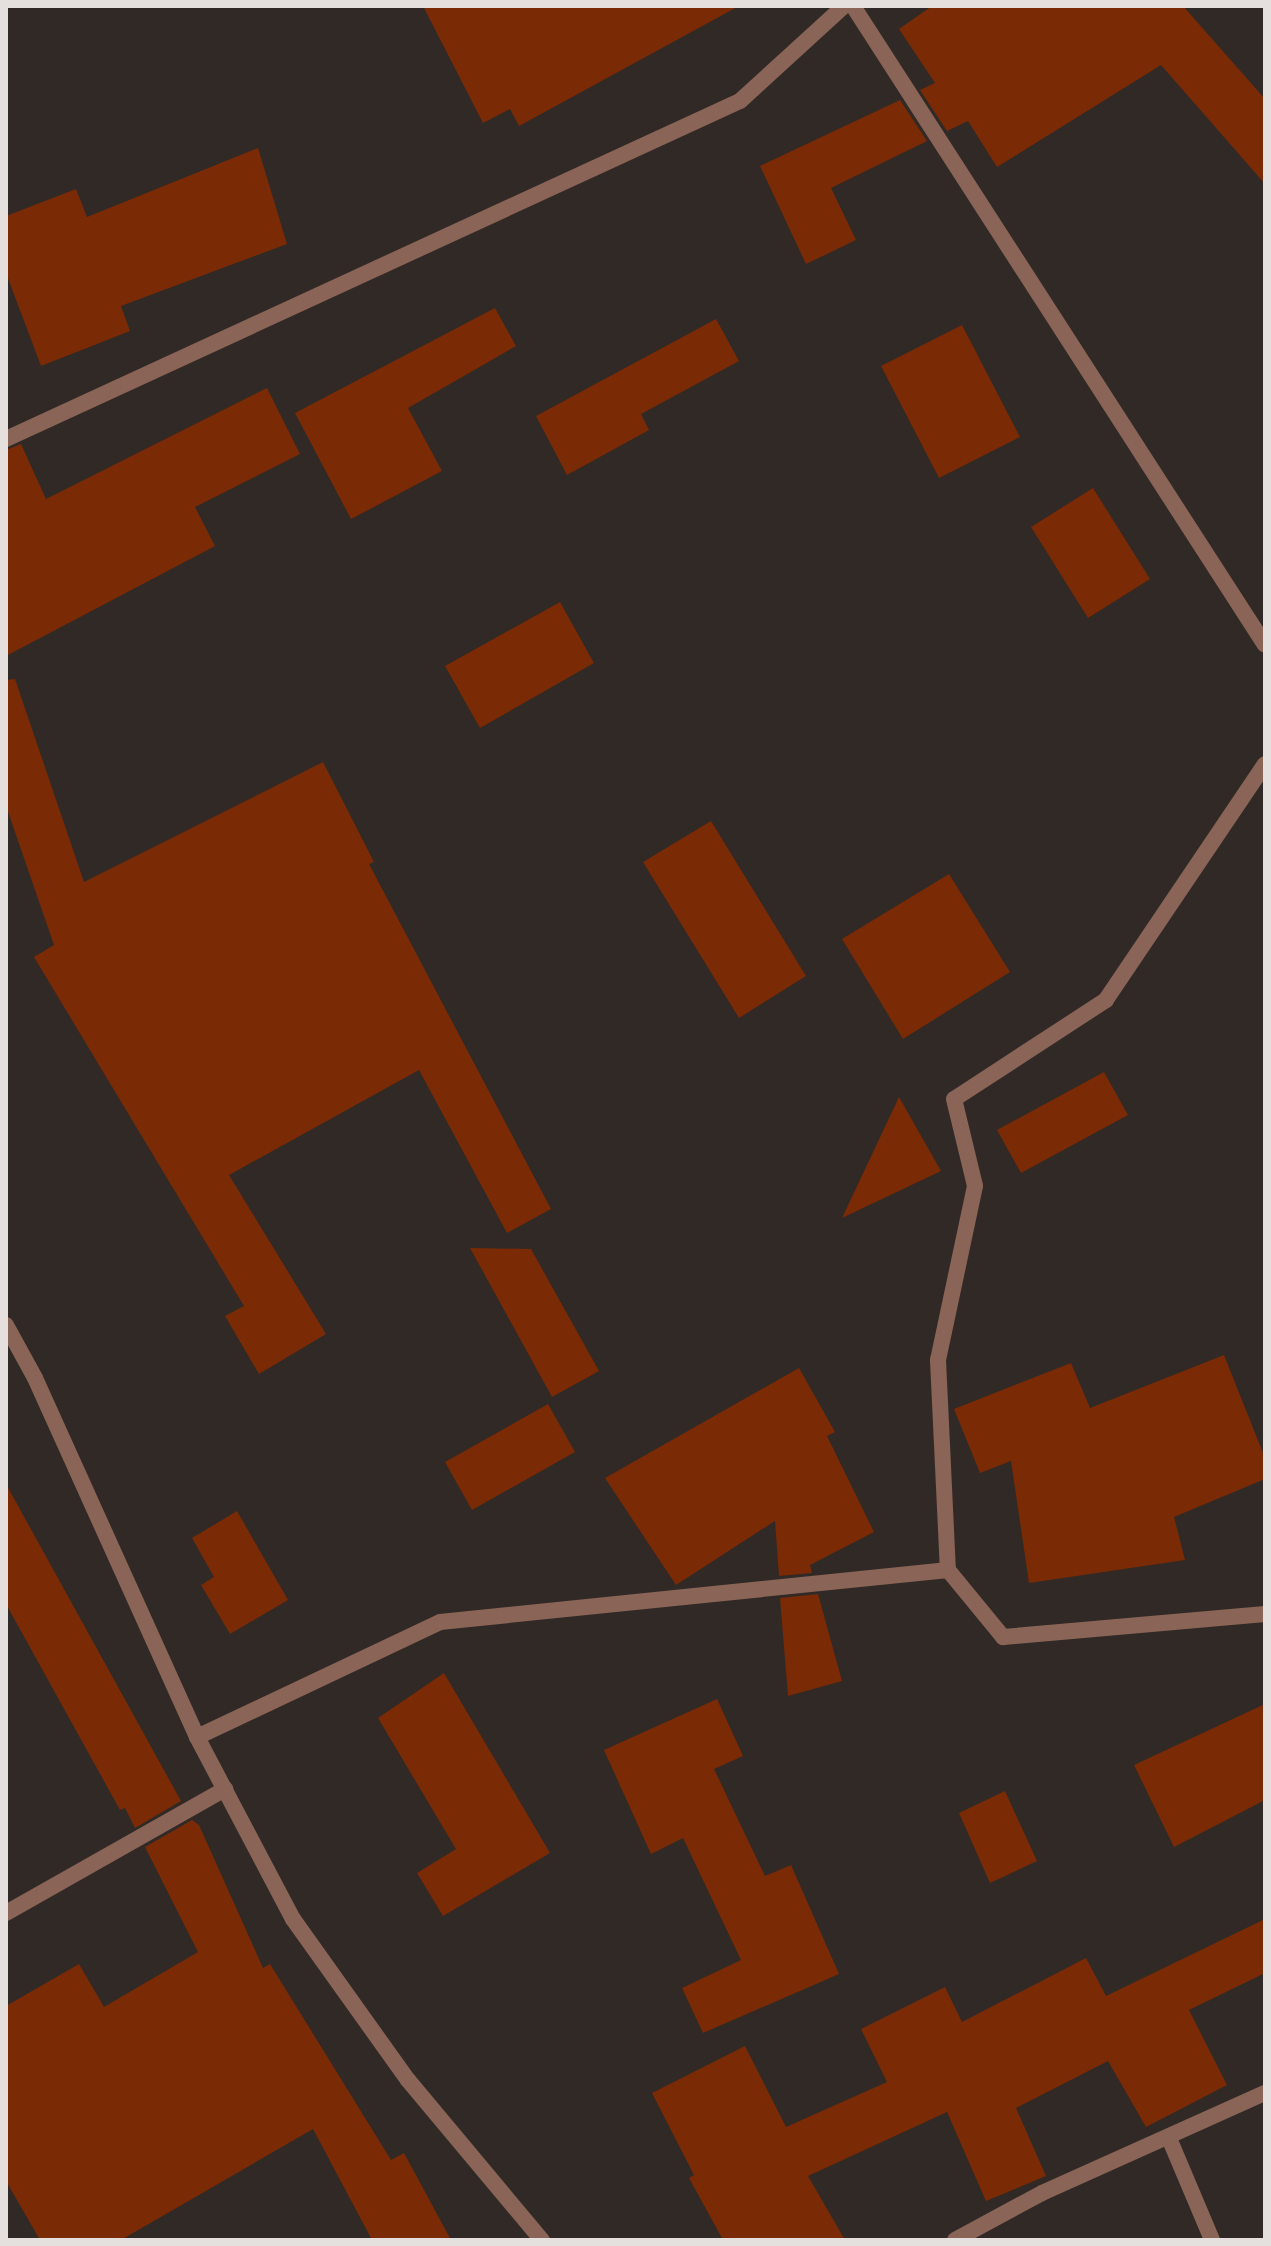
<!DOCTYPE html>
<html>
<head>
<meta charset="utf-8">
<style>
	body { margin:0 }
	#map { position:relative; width:1271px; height:2246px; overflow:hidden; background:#312926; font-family:Spectral,serif }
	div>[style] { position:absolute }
	.building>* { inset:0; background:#7a2a04 }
	.minor>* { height:16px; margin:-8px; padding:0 8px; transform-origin:8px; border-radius:8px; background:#8a6456 }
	span { translate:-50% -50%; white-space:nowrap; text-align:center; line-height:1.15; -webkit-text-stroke:7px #312926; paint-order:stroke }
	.frame { position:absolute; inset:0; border:8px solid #e5dfdd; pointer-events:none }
</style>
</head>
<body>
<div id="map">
	<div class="building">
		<i style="clip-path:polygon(423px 6px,739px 6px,519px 126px,510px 109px,483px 123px)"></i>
		<i style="clip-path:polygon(932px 6px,1183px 6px,1265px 99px,1265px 184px,1161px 65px,997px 167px,968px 121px,947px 131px,920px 90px,935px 83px,899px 29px)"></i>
		<i style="clip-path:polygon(900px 100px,927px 141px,831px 188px,856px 240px,806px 264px,760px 166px)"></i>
		<i style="clip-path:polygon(258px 148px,287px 244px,121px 306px,130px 331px,41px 366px,6px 273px,6px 216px,76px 189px,87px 217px)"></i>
		<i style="clip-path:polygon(495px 308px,516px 346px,408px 408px,442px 471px,351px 519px,295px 413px)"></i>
		<i style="clip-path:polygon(716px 319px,739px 361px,641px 414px,649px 430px,567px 475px,536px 416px)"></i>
		<i style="clip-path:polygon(962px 325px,1020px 437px,939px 478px,881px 366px)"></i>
		<i style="clip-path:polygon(267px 388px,300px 454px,195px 507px,215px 546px,6px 656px,6px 450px,21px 444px,46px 499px)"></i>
		<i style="clip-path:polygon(1093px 488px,1150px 579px,1088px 618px,1031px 527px)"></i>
		<i style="clip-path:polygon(560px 602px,594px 663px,480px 728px,445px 666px)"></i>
		<i style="clip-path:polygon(15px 679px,84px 882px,323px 762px,374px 862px,369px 864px,551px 1209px,507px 1233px,419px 1070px,229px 1175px,326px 1334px,259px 1374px,225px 1316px,244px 1306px,34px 957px,54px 945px,6px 806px,6px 680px)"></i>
		<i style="clip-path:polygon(711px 821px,806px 976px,739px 1018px,643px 862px)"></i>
		<i style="clip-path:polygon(949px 874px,1010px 972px,903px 1039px,842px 939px)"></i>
		<i style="clip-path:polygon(1104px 1072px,1128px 1115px,1021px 1173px,997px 1130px)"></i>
		<i style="clip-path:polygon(899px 1097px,941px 1171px,842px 1218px)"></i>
		<i style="clip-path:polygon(470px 1248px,531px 1249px,599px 1371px,552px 1397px)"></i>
		<i style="clip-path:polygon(1224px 1355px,1265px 1458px,1265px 1479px,1174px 1517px,1185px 1560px,1029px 1583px,1011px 1461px,980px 1473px,954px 1409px,1071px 1363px,1090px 1408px)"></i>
		<i style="clip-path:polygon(799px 1368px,835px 1432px,827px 1436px,874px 1532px,810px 1565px,812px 1573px,779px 1576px,775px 1521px,676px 1585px,605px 1478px)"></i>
		<i style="clip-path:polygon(548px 1404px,575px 1452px,472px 1510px,445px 1462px)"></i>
		<i style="clip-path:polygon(6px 1484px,181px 1801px,135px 1828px,125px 1808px,120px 1810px,6px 1604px)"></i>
		<i style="clip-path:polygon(237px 1511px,288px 1600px,230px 1634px,201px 1585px,214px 1577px,192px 1538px)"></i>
		<i style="clip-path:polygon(818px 1594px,842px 1681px,788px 1696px,780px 1598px)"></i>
		<i style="clip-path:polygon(444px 1673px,550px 1853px,443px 1916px,417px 1873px,456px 1849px,378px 1718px)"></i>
		<i style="clip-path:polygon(717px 1699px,743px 1756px,714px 1769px,765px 1876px,791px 1865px,839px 1974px,703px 2033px,682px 1988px,741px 1960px,683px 1838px,651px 1854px,604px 1750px)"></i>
		<i style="clip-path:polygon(1265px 1704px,1265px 1800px,1174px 1847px,1134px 1765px)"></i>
		<i style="clip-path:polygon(1005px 1791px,1037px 1861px,990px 1883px,959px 1813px)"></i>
		<i style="clip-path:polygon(192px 1820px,199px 1825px,263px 1968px,270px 1964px,391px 2160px,404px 2153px,451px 2240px,372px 2240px,313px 2129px,121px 2240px,40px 2240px,6px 2181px,6px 2006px,79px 1964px,104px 2007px,198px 1952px,145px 1847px)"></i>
		<i style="clip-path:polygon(1265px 1919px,1265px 1973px,1189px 2010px,1227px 2085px,1146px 2127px,1108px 2061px,1016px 2108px,1046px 2176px,986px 2201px,947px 2112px,808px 2176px,845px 2240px,723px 2240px,689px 2178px,694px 2175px,652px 2093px,745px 2046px,786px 2127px,887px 2082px,861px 2029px,945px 1987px,962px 2022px,1086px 1958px,1106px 1996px)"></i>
	</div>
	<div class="minor">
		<i style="left:853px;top:6px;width:760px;rotate:57.19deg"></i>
		<i style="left:6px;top:439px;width:808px;rotate:-24.73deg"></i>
		<i style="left:740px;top:101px;width:141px;rotate:-42.4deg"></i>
		<i style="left:1265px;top:764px;width:285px;rotate:124deg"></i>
		<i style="left:1106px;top:1000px;width:181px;rotate:146.9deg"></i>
		<i style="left:954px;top:1099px;width:89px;rotate:76.4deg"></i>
		<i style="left:975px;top:1186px;width:178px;rotate:102deg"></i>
		<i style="left:938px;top:1360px;width:210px;rotate:87.3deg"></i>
		<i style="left:948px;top:1570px;width:87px;rotate:50.6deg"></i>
		<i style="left:1003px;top:1637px;width:263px;rotate:-5deg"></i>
		<i style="left:6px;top:1325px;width:60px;rotate:61.3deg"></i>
		<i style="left:35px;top:1378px;width:394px;rotate:65.7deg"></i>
		<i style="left:197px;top:1737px;width:206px;rotate:62.2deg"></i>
		<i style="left:293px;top:1919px;width:198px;rotate:54.5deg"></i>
		<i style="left:408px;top:2080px;width:209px;rotate:50.1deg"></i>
		<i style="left:197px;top:1737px;width:269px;rotate:-25.3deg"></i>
		<i style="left:440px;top:1622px;width:511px;rotate:-5.84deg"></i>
		<i style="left:6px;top:1913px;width:252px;rotate:-29.5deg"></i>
		<i style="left:1169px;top:2138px;width:111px;rotate:67.1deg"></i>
		<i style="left:955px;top:2240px;width:99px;rotate:-28.4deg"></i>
		<i style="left:1042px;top:2193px;width:244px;rotate:-24.2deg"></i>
	</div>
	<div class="frame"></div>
</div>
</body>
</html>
